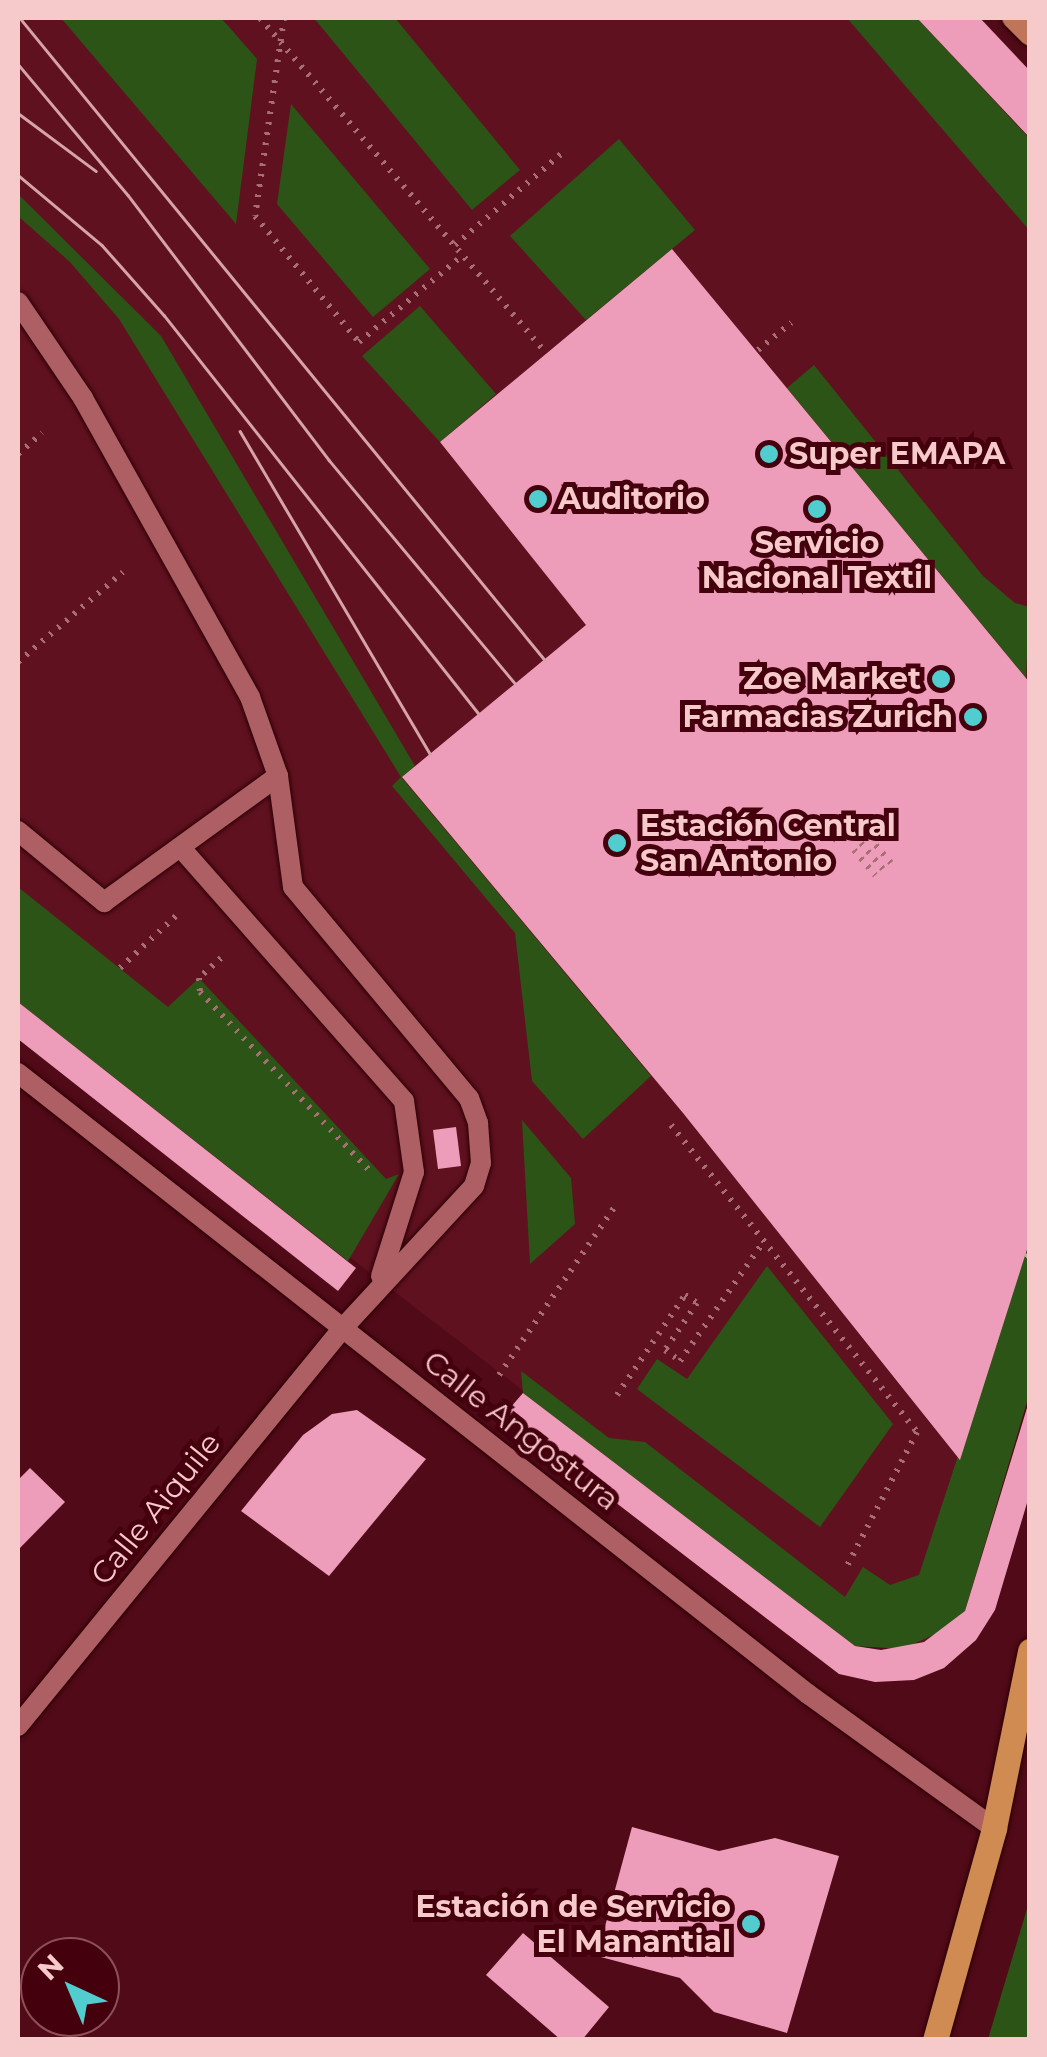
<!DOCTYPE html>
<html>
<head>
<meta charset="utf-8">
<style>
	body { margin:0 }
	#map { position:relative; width:1047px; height:2057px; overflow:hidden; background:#510a17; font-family:Montserrat,sans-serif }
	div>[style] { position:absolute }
	.built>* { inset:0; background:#60111f }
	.green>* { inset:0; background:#2c5417 }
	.building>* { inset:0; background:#ed9db9 }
	.path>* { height:6px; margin-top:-3px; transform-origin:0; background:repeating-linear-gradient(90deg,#a86e75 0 2.5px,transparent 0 10.5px) }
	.roads { filter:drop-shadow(0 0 2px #2d0006) drop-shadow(0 0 2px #2d0006) }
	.service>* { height:20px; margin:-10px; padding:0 10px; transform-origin:10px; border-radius:10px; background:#ad5f64 }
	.minor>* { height:20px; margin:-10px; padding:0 10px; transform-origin:10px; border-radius:10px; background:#ad5f64 }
	.secondary>* { height:20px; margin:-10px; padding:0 10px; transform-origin:10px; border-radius:10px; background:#be755a }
	.primary>* { height:25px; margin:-12.5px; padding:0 12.5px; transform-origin:12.5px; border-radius:12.5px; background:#cf8b51 }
	.tram>* { height:2.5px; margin:-1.25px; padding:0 1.25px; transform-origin:1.25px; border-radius:1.25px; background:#d6a4a7 }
	.dots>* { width:28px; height:28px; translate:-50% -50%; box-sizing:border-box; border:5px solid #45000e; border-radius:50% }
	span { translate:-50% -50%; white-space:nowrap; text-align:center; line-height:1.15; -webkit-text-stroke:10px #45000e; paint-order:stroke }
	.poi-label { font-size:30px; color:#f6c9ca; font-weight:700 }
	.left { translate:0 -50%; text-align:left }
	.right { translate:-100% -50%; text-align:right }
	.street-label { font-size:30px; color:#f6c9ca }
	.frame { position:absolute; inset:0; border:20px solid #f6c9ca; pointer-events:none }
	.north { position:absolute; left:20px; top:1937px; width:100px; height:100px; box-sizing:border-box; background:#45000e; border:2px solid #8c5059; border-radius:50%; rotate:316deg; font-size:28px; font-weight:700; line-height:40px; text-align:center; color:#f6c9ca }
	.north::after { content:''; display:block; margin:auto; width:35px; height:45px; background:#52cdcf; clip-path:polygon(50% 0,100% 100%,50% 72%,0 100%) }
</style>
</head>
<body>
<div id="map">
	<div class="built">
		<i style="clip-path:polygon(18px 18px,917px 18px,1029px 138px,1029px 1395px,965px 1611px,924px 1642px,855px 1646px,18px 1002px)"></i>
	</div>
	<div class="green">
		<i style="clip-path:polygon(61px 18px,221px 18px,257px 59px,236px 224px)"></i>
		<i style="clip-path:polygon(314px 18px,395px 18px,520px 170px,472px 210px)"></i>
		<i style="clip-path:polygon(847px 18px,917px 18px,1029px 138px,1029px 230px)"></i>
		<i style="clip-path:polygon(291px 104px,430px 269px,373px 317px,277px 204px)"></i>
		<i style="clip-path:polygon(619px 139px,695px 230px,586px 320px,510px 236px)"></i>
		<i style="clip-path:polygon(18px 194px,161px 336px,415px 766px,402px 778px,651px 1076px,583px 1139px,532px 1081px,515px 933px,392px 786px,401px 777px,119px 319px,70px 262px,18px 216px)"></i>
		<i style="clip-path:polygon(420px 306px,496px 394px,440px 442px,362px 356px)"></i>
		<i style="clip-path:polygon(814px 365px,983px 576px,1015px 603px,1029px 607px,1026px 678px,787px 388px)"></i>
		<i style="clip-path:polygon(18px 887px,168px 1007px,199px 978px,386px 1179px,399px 1174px,348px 1261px,18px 1002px)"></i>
		<i style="clip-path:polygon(522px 1120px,571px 1178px,575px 1224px,530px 1264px)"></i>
		<i style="clip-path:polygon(1029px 1239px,1029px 1395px,965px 1611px,946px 1629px,903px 1649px,855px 1646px,523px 1393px,521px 1371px,609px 1438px,645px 1442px,845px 1597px,863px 1567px,890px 1585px,919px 1575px)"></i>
		<i style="clip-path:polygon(767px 1266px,893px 1424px,820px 1527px,637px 1389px,657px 1359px,687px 1379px)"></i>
		<i style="clip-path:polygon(1029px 1902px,1029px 2039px,988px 2039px)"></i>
	</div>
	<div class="building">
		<i style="clip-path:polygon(917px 18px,980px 18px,1030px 71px,1030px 138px)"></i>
		<i style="clip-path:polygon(672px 249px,1030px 683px,1030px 1240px,960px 1460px,683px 1113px,402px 777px,586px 625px,440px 442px)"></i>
		<i style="clip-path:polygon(18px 1002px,356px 1268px,338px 1291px,18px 1039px)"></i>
		<i style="clip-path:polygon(456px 1127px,461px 1166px,438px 1169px,433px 1130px)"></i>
		<i style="clip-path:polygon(523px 1393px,855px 1646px,881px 1650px,924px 1642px,965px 1611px,1030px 1398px,1030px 1493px,995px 1610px,976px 1640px,944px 1668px,914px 1680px,875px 1682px,839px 1674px,503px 1416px)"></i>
		<i style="clip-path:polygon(357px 1410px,426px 1459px,329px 1576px,241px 1511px,303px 1435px,332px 1414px)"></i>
		<i style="clip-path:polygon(30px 1468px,65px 1502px,18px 1550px,18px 1480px)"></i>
		<i style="clip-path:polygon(632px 1827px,719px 1851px,775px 1838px,839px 1856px,787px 2033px,714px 2012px,680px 1978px,597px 1956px)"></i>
		<i style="clip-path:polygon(523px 1933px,609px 2007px,582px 2040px,561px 2040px,486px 1975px)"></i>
	</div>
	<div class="path">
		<i style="left:260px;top:18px;width:440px;rotate:49.5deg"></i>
		<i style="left:284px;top:18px;width:200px;rotate:98.3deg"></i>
		<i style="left:255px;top:216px;width:163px;rotate:50.5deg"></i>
		<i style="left:359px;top:342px;width:136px;rotate:-39.9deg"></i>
		<i style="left:455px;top:245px;width:140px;rotate:-40.6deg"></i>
		<i style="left:758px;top:350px;width:43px;rotate:-39.3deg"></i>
		<i style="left:18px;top:454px;width:32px;rotate:-41deg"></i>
		<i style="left:18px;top:662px;width:138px;rotate:-40.6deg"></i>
		<i style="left:869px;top:837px;width:34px;rotate:50deg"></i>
		<i style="left:861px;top:843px;width:34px;rotate:50deg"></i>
		<i style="left:854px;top:850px;width:33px;rotate:50deg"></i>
		<i style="left:221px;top:958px;width:30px;rotate:138deg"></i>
		<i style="left:199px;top:978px;width:14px;rotate:86deg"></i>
		<i style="left:200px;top:992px;width:250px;rotate:46.5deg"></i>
		<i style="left:120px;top:968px;width:82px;rotate:-43deg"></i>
		<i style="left:671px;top:1125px;width:393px;rotate:51.3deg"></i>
		<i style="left:917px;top:1432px;width:156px;rotate:117.6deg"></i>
		<i style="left:499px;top:1375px;width:209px;rotate:-55.5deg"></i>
		<i style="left:617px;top:1395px;width:121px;rotate:-55.8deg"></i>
		<i style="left:685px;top:1295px;width:14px;rotate:34deg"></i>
		<i style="left:697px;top:1303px;width:57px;rotate:124.2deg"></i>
		<i style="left:665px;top:1350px;width:19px;rotate:36deg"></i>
		<i style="left:680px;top:1361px;width:146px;rotate:-55deg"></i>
	</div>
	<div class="roads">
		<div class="service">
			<i style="left:18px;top:302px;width:116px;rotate:55.9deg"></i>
			<i style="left:83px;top:398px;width:342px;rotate:60.8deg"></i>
			<i style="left:250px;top:697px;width:84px;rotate:70.5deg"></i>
			<i style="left:278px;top:776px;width:112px;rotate:82.3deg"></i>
			<i style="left:293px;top:887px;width:275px;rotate:50.2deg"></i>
			<i style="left:469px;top:1098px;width:27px;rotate:70deg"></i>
			<i style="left:478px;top:1123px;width:40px;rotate:85.7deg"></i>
			<i style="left:481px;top:1163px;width:24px;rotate:107deg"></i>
			<i style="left:474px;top:1186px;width:195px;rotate:132.7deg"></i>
			<i style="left:18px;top:831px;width:112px;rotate:39.5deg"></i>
			<i style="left:104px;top:902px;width:215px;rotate:-35.9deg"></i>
			<i style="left:181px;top:848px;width:337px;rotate:48.6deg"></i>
			<i style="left:404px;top:1101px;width:72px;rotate:82deg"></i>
			<i style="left:414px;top:1172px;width:109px;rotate:107.6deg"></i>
		</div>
		<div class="minor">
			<i style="left:18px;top:1073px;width:1005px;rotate:38.17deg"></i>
			<i style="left:808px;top:1694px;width:229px;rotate:35.8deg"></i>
			<i style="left:18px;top:1726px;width:512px;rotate:-50.78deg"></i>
		</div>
		<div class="secondary">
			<i style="left:1012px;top:18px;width:25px;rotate:45deg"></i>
		</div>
		<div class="primary">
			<i style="left:935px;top:2040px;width:220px;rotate:-74.4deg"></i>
			<i style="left:994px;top:1828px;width:181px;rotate:-78.5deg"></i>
		</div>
	</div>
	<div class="tram">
		<i style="left:20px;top:18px;width:828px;rotate:50.73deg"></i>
		<i style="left:18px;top:64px;width:171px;rotate:50deg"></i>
		<i style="left:128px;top:195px;width:333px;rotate:52.8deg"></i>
		<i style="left:329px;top:460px;width:290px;rotate:50.2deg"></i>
		<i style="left:18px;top:113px;width:97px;rotate:36.6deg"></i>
		<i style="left:18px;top:175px;width:109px;rotate:39.8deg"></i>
		<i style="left:102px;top:245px;width:94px;rotate:48.5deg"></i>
		<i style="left:164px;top:315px;width:508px;rotate:51.71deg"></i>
		<i style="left:240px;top:431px;width:375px;rotate:59.5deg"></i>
		<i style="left:1025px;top:1254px;width:7px;rotate:45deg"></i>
	</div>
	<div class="dots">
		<i style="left:769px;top:454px;background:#52cdcf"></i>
		<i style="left:538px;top:499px;background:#52cdcf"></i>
		<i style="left:817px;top:509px;background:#52cdcf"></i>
		<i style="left:941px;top:679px;background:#52cdcf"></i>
		<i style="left:973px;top:717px;background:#52cdcf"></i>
		<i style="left:617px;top:843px;background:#52cdcf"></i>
		<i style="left:751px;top:1924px;background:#52cdcf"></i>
	</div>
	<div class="poi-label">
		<span class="left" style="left:789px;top:454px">Super EMAPA</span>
		<span class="left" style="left:558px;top:499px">Auditorio</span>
		<span style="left:817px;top:560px">Servicio<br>Nacional Textil</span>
		<span class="right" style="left:921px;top:679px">Zoe Market</span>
		<span class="right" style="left:953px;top:717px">Farmacias Zurich</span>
		<span class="left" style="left:640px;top:843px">Estación Central<br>San Antonio</span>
		<span class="right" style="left:731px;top:1924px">Estación de Servicio<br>El Manantial</span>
	</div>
	<div class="street-label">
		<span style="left:521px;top:1431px;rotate:38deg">Calle Angostura</span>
		<span style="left:156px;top:1509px;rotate:-51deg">Calle Aiquile</span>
	</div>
	<div class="frame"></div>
	<div class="north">N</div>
</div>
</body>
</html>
